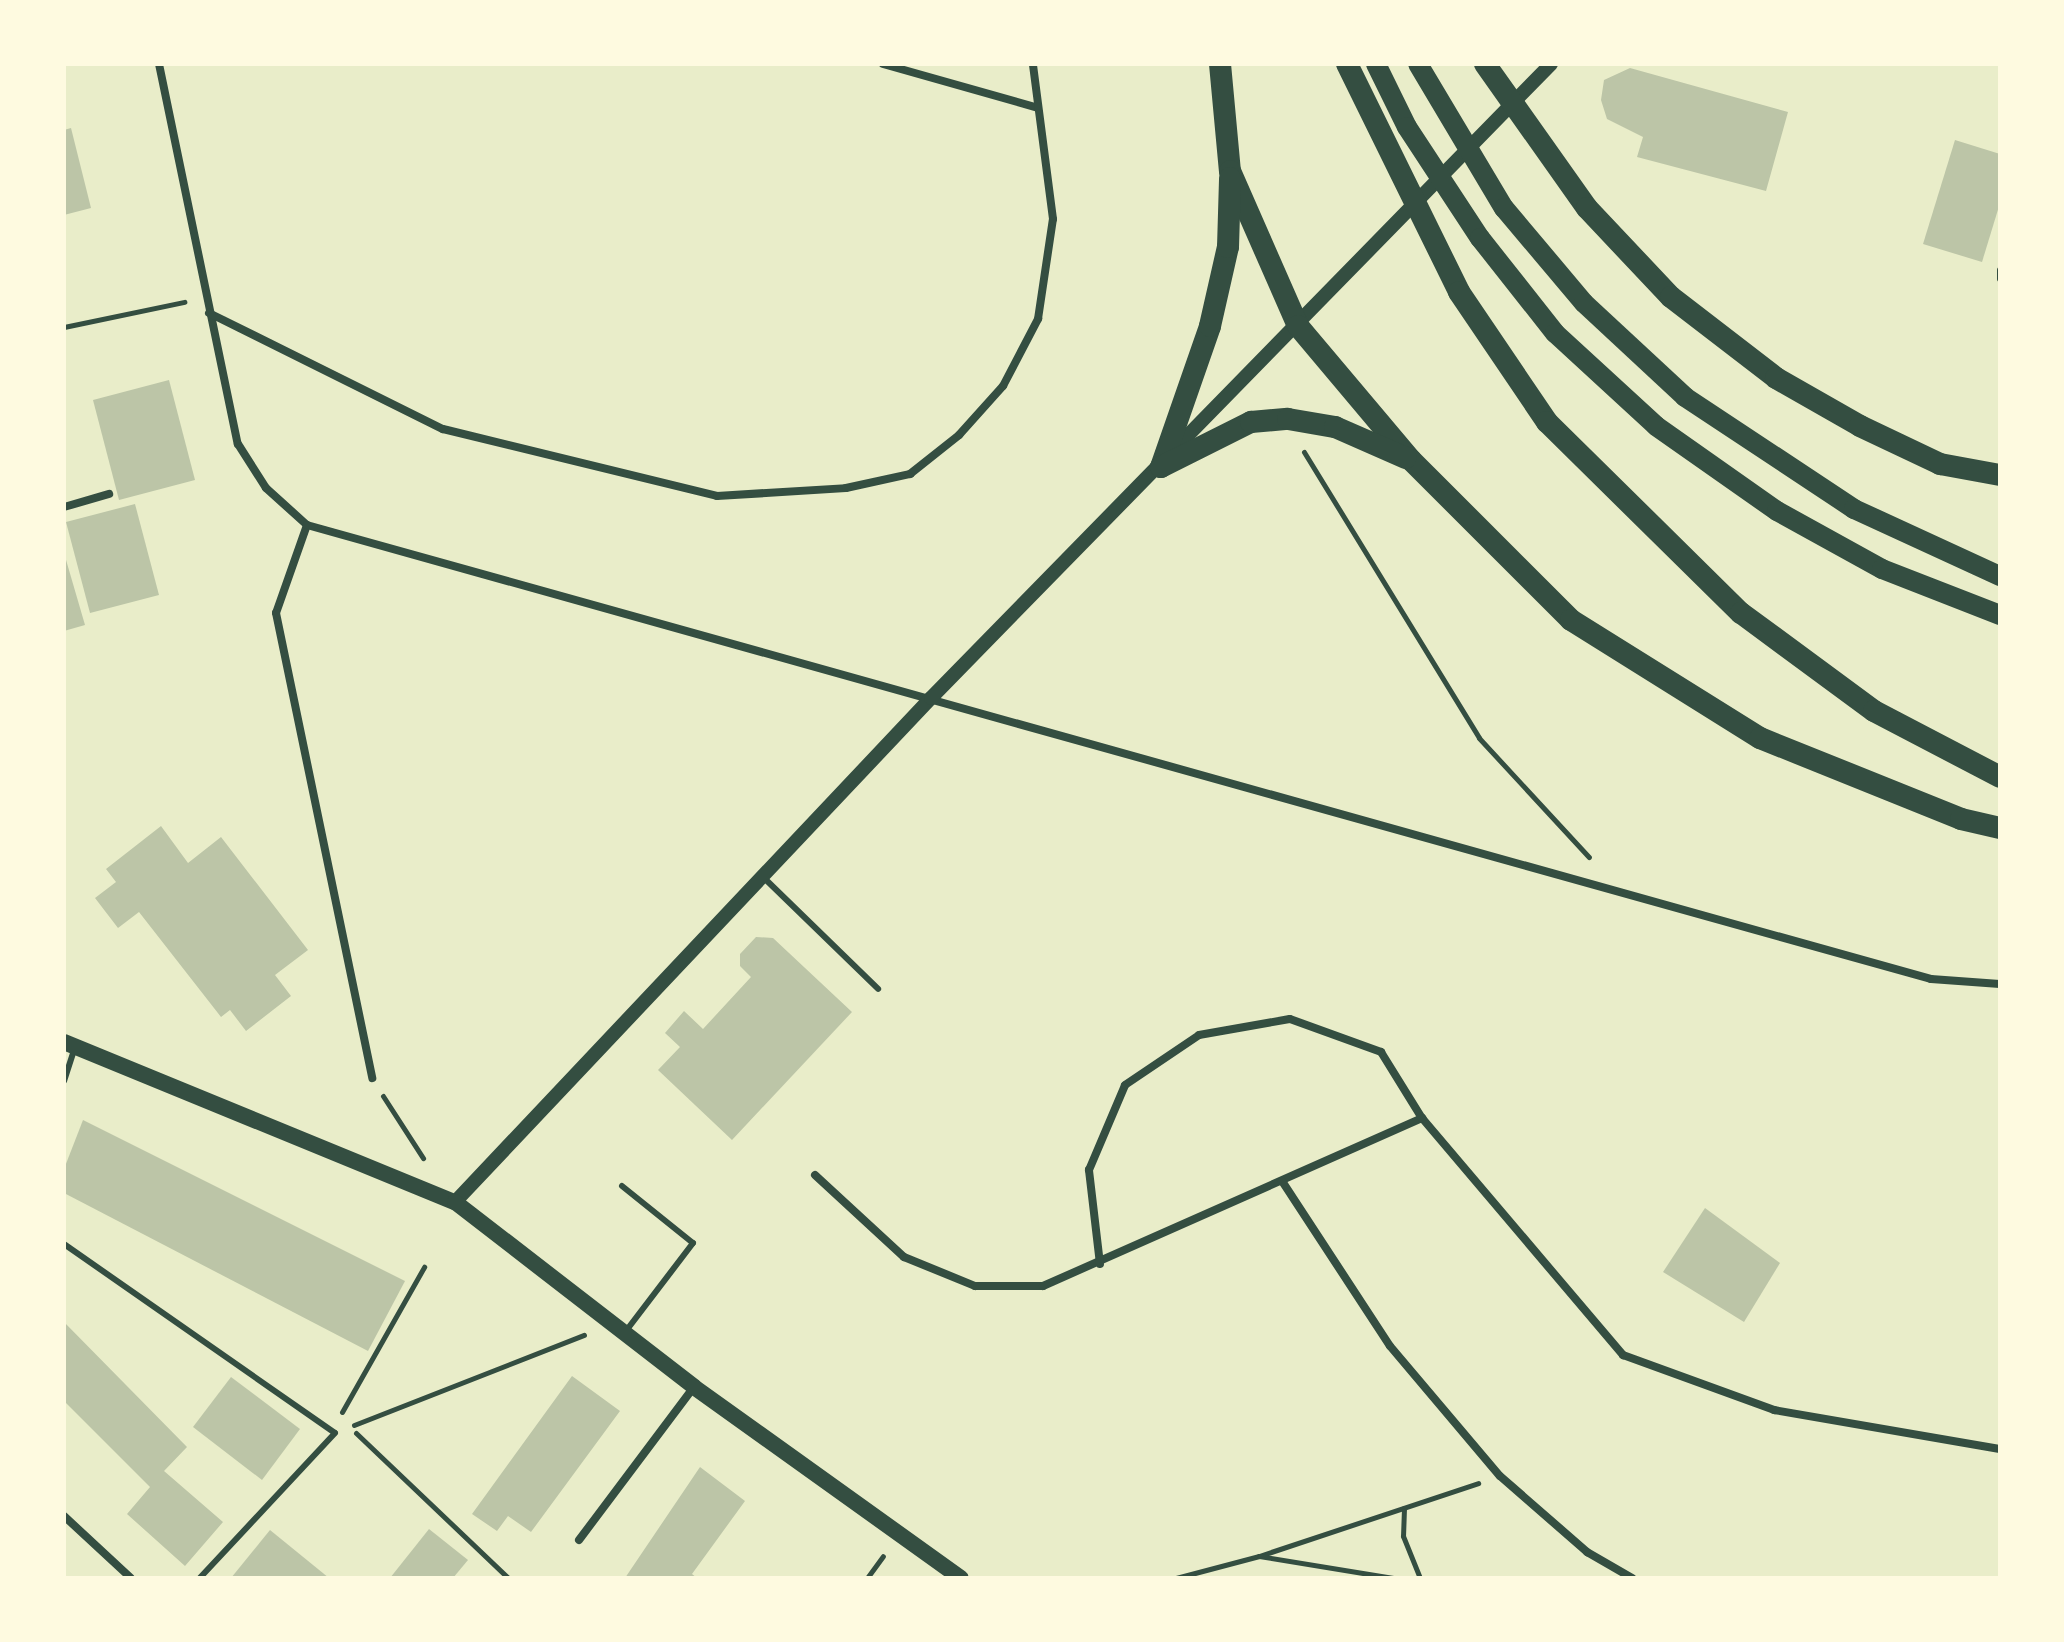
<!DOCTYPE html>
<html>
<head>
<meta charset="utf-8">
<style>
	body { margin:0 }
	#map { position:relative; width:2064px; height:1642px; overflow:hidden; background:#e9edc9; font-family:Helvetica,sans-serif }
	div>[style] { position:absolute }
	.building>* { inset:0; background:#bcc5a7 }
	.path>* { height:5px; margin:-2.5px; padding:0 2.5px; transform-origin:2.5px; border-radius:2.5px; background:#344e41 }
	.service>* { height:6px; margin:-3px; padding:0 3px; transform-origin:3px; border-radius:3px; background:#344e41 }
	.minor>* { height:8px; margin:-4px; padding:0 4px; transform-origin:4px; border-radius:4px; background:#344e41 }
	.tertiary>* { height:14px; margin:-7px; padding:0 7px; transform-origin:7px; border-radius:7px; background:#344e41 }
	.secondary>* { height:16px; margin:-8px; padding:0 8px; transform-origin:8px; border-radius:8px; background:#344e41 }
	.primary>* { height:20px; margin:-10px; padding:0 10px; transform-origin:10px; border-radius:10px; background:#344e41 }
	.trunk>* { height:22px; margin:-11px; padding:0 11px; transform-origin:11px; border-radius:11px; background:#344e41 }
	span { translate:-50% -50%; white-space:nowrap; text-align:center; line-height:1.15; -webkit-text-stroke:6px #fefae0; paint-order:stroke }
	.frame { position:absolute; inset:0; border:66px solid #fefae0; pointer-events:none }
</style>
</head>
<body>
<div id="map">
	<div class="building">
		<i style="clip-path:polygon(1630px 68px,1788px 112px,1766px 191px,1637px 157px,1643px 137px,1607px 119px,1601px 100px,1604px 80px)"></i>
		<i style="clip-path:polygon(71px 128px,91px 208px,64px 215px,64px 130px)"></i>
		<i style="clip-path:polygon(1955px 140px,2000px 154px,2000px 203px,1982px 262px,1923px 244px)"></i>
		<i style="clip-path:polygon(169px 380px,195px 480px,119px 500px,93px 400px)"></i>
		<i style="clip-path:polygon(135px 504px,159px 595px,90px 613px,66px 522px)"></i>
		<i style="clip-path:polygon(64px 553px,85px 625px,64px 631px)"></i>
		<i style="clip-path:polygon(161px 826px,188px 863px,221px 837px,308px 950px,275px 975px,291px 996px,246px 1031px,230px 1010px,221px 1017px,139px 912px,118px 928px,95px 898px,116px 882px,106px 869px)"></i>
		<i style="clip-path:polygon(756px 937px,773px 938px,852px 1012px,732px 1140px,658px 1070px,680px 1047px,665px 1033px,684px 1011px,703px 1029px,751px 977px,740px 966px,740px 954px)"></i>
		<i style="clip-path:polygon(83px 1120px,405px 1281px,368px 1351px,64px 1193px,64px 1169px)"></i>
		<i style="clip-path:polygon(1705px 1208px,1780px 1263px,1744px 1322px,1663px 1272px)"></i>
		<i style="clip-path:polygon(64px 1322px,187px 1447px,164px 1471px,223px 1522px,185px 1566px,127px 1514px,150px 1487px,64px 1401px)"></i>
		<i style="clip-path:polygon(572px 1376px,620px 1411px,531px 1532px,508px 1516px,497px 1531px,472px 1514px)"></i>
		<i style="clip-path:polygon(231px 1377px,300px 1429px,262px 1480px,193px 1427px)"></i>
		<i style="clip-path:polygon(700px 1467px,745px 1501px,692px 1574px,697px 1578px,625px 1578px)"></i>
		<i style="clip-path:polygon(429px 1529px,468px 1560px,453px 1578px,390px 1578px)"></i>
		<i style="clip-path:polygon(270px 1530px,329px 1578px,231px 1578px)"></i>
	</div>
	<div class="path">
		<i style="left:64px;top:327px;width:123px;rotate:-11.8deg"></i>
		<i style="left:1304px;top:452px;width:335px;rotate:58.5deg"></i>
		<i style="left:1479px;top:738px;width:162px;rotate:47.3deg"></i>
		<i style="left:383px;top:1096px;width:74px;rotate:57.2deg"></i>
		<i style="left:342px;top:1412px;width:167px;rotate:-60.5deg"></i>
		<i style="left:354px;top:1425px;width:247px;rotate:-21.4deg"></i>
		<i style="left:356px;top:1433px;width:210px;rotate:43.6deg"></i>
		<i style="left:1404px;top:1508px;width:28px;rotate:92deg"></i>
		<i style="left:1403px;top:1536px;width:45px;rotate:68deg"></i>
		<i style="left:1259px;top:1556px;width:231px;rotate:-18.4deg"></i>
		<i style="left:867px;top:1578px;width:27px;rotate:-54deg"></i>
		<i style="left:1176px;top:1578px;width:86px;rotate:-14.8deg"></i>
		<i style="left:1259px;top:1556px;width:136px;rotate:9.3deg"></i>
	</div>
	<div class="service">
		<i style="left:2000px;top:270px;width:9px;rotate:90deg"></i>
		<i style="left:762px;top:876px;width:162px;rotate:44.2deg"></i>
		<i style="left:64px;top:1081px;width:36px;rotate:-72deg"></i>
		<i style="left:622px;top:1186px;width:91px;rotate:38.8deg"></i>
		<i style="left:693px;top:1243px;width:111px;rotate:127.3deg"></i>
		<i style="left:64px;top:1244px;width:330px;rotate:34.9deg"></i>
		<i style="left:335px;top:1433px;width:198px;rotate:133deg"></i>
	</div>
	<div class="minor">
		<i style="left:159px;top:64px;width:388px;rotate:78.3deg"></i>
		<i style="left:238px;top:444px;width:52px;rotate:57.5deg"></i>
		<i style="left:266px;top:488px;width:55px;rotate:42.1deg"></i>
		<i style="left:307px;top:525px;width:93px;rotate:109.4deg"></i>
		<i style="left:276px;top:613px;width:475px;rotate:78.3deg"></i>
		<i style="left:883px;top:64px;width:161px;rotate:15.8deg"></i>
		<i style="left:209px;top:313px;width:261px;rotate:26.4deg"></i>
		<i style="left:443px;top:429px;width:282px;rotate:13.7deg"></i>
		<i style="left:717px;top:496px;width:129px;rotate:-3.5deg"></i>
		<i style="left:846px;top:488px;width:66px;rotate:-12.3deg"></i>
		<i style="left:910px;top:474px;width:63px;rotate:-38.5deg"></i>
		<i style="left:959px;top:435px;width:66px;rotate:-48.1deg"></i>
		<i style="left:1003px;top:386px;width:76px;rotate:-62.4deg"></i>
		<i style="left:1038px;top:319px;width:101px;rotate:-81.5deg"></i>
		<i style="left:1053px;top:219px;width:156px;rotate:-97.4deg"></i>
		<i style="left:64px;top:507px;width:47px;rotate:-16.1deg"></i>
		<i style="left:307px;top:525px;width:1686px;rotate:15.62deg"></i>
		<i style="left:1931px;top:979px;width:69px;rotate:4.1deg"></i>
		<i style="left:815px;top:1175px;width:121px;rotate:42.7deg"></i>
		<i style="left:904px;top:1257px;width:77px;rotate:22.2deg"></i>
		<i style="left:975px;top:1286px;width:68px"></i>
		<i style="left:1043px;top:1286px;width:415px;rotate:-23.9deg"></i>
		<i style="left:1422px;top:1118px;width:311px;rotate:49.7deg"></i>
		<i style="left:1623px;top:1355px;width:161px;rotate:20deg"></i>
		<i style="left:1774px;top:1410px;width:229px;rotate:9.8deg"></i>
		<i style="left:1282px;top:1181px;width:197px;rotate:56.8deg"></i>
		<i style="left:1390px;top:1346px;width:170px;rotate:49.8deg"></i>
		<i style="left:1500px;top:1476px;width:116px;rotate:41.1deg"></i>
		<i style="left:1587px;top:1552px;width:52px;rotate:30deg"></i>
		<i style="left:1100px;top:1264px;width:95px;rotate:-96.7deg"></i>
		<i style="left:1089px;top:1170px;width:92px;rotate:-67deg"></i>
		<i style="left:1125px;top:1085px;width:89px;rotate:-34deg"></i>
		<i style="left:1199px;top:1035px;width:92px;rotate:-10deg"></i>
		<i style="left:1290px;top:1019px;width:97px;rotate:19.9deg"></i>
		<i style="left:1381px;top:1052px;width:78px;rotate:58.2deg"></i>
		<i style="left:64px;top:1516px;width:91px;rotate:42.8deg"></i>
		<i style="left:579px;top:1540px;width:191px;rotate:-53.1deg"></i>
	</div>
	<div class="tertiary">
		<i style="left:455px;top:1202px;width:693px;rotate:-46.64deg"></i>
		<i style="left:931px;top:698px;width:887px;rotate:-45.64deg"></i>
	</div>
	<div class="secondary">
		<i style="left:64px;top:1042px;width:422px;rotate:22.3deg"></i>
		<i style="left:455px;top:1202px;width:302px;rotate:37.7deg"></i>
		<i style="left:694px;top:1387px;width:328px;rotate:35.6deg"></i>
	</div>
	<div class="primary">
		<i style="left:1376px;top:64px;width:70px;rotate:63.8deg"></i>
		<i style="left:1407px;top:127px;width:133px;rotate:56.7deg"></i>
		<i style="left:1480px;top:238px;width:121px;rotate:51.7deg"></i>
		<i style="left:1555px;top:333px;width:137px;rotate:42.6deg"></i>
		<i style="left:1656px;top:426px;width:148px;rotate:35.1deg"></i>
		<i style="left:1777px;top:511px;width:120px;rotate:28.9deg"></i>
		<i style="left:1882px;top:569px;width:127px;rotate:21.3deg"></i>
		<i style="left:1418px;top:64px;width:168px;rotate:59.2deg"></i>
		<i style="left:1504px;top:208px;width:124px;rotate:49.9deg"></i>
		<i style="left:1584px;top:303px;width:138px;rotate:42.9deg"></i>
		<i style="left:1685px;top:397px;width:203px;rotate:33.5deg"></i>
		<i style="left:1854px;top:509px;width:161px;rotate:24.7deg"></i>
	</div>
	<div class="trunk">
		<i style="left:1220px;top:64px;width:107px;rotate:84.7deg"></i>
		<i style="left:1230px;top:171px;width:169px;rotate:66.3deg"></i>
		<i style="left:1298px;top:326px;width:175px;rotate:49.9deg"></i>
		<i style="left:1411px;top:460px;width:226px;rotate:45deg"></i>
		<i style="left:1571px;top:620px;width:223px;rotate:32deg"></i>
		<i style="left:1760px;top:738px;width:217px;rotate:21.9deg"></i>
		<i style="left:1961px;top:819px;width:40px;rotate:13deg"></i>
		<i style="left:1347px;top:64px;width:254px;rotate:63.8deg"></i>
		<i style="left:1459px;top:292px;width:157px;rotate:55.9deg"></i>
		<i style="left:1547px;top:422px;width:272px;rotate:44.6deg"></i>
		<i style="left:1741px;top:613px;width:165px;rotate:36.4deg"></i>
		<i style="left:1874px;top:711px;width:142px;rotate:27.6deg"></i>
		<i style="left:1485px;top:64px;width:176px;rotate:54.7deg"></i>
		<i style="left:1587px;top:208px;width:122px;rotate:46.7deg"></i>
		<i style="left:1671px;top:297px;width:133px;rotate:37.6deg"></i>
		<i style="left:1776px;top:378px;width:97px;rotate:29.7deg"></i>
		<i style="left:1860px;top:426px;width:89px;rotate:25.4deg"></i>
		<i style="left:1940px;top:464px;width:61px;rotate:10.4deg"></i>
		<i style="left:1161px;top:467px;width:149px;rotate:-70.8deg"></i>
		<i style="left:1210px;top:326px;width:81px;rotate:-77.2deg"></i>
		<i style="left:1228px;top:247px;width:69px;rotate:-88.3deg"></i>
		<i style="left:1161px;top:467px;width:101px;rotate:-26.6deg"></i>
		<i style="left:1251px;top:422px;width:37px;rotate:-5deg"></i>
		<i style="left:1288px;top:419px;width:48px;rotate:9.7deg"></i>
		<i style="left:1335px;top:427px;width:77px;rotate:23.6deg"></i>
	</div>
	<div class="frame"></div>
</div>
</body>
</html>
